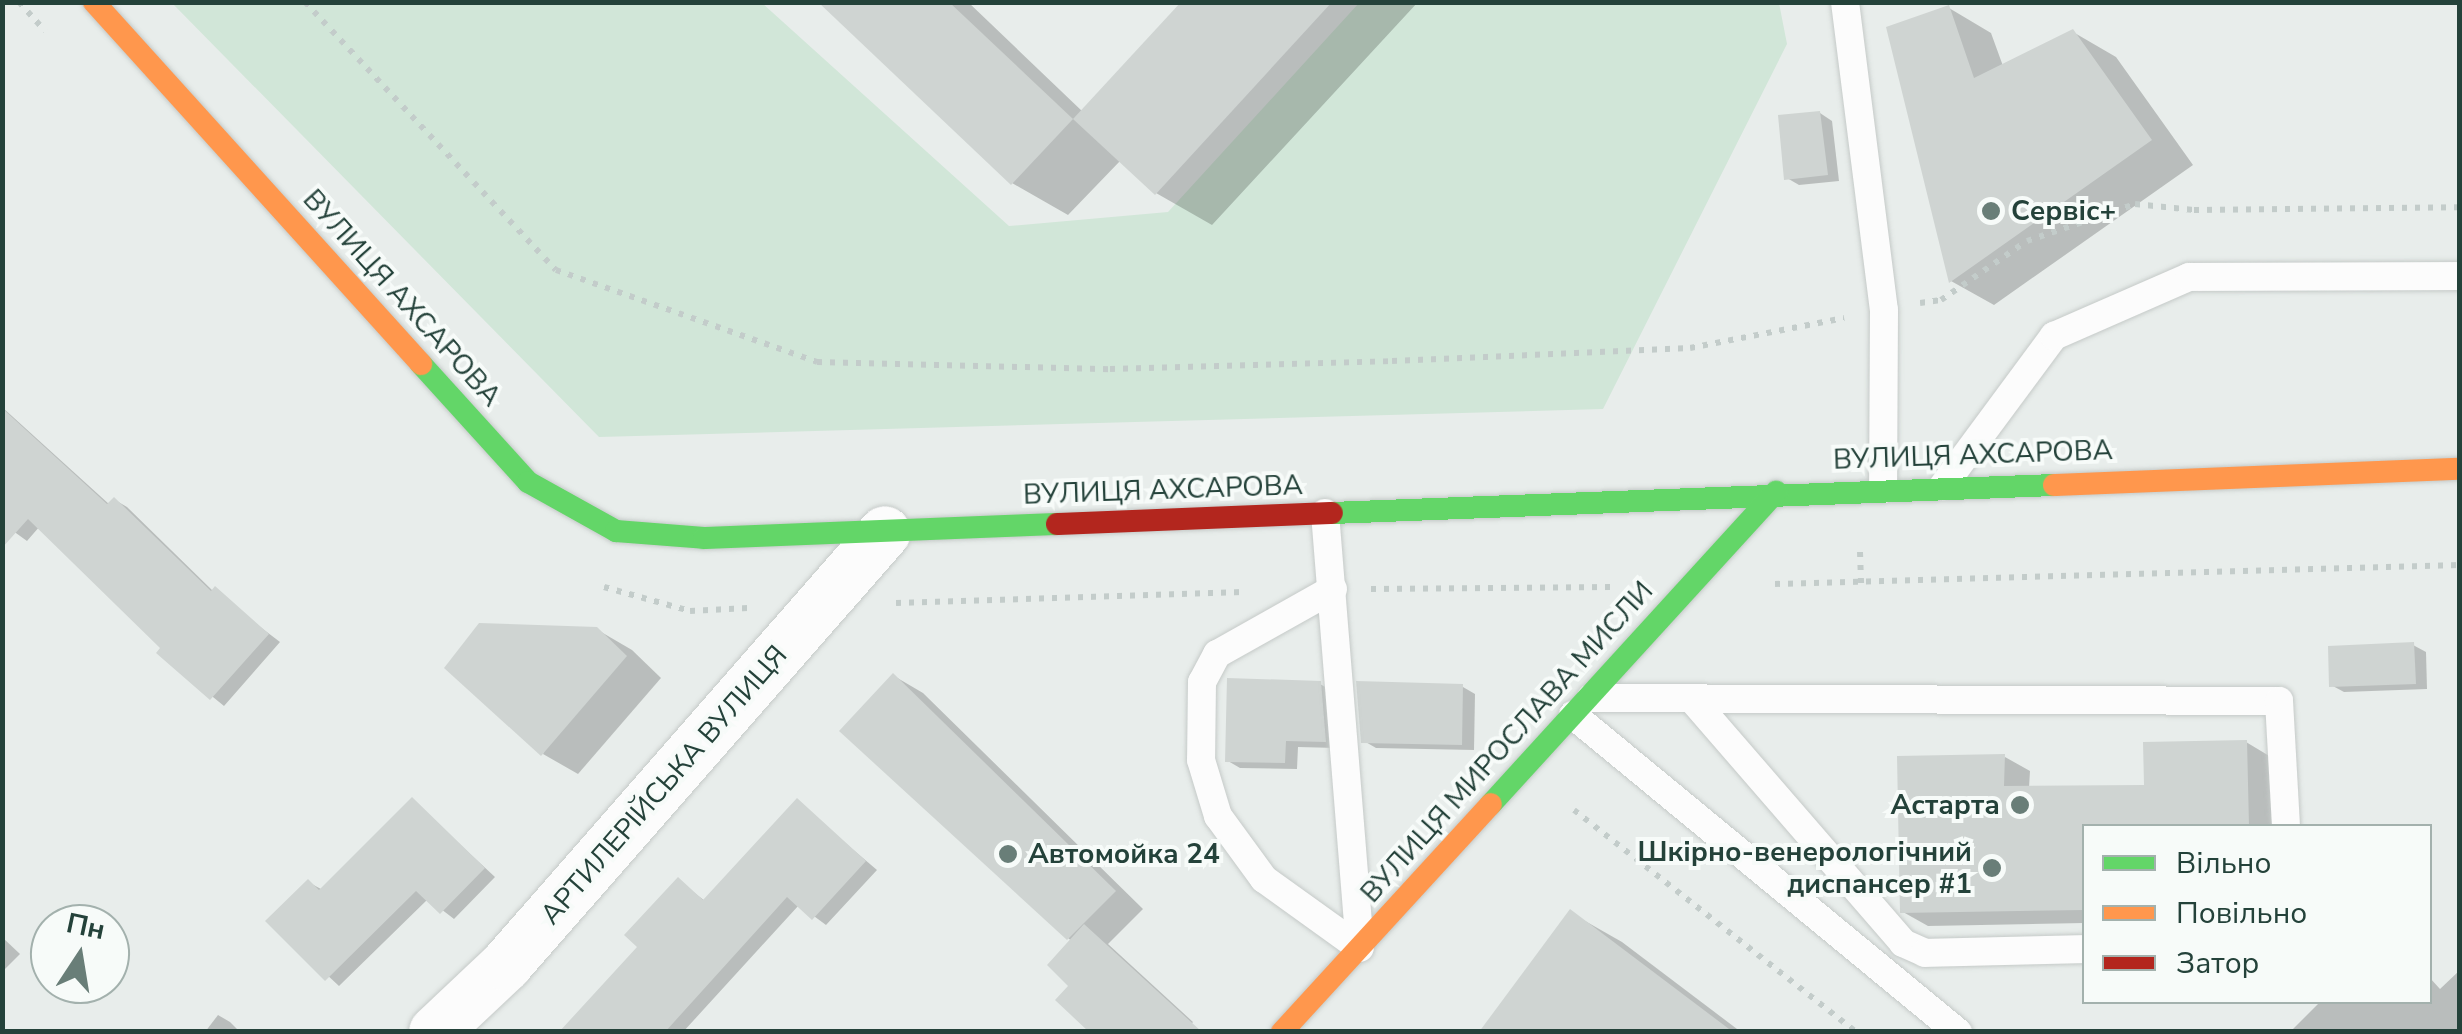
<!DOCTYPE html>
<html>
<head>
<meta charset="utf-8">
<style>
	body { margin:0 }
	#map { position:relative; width:2462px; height:1034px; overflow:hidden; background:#e8edeb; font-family:"Nunito Sans",sans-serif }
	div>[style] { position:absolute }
	.green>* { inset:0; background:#d1e6d8 }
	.shadow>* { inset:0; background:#0003 }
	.building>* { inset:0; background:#cfd4d2 }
	.path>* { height:6px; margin-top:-3px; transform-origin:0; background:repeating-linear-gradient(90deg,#c3ccca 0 5px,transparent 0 13px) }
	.roads { filter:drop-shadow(0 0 2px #c5cac8) drop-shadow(0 0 2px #c5cac8) }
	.lane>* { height:28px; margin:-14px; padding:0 14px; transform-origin:14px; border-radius:14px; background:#fcfcfc }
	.street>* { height:52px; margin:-26px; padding:0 26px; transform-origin:26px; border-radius:26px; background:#fcfcfc }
	.fast>* { height:22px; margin:-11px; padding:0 11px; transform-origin:11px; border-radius:11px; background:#63d668 }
	.slow>* { height:22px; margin:-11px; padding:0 11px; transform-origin:11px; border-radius:11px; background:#ff974d }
	.jam>* { height:22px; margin:-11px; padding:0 11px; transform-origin:11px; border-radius:11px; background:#b3261e }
	.dots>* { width:28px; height:28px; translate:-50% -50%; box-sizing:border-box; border:5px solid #f7fbf9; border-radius:50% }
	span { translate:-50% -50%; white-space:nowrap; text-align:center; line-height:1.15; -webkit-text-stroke:8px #f7fbf9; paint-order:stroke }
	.poi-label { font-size:28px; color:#24423a; font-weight:700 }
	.left { translate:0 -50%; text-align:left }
	.right { translate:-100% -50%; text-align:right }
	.street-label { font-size:28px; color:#24423a }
	.frame { position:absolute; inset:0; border:5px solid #24423a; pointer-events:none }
	.legend { position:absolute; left:2082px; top:824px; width:350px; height:180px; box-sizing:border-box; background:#f7fbf9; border:2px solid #a3b1ad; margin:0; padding:12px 18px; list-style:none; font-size:30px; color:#24423a }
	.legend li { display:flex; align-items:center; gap:20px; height:50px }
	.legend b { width:50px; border:2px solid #a3b1ad }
	.north { position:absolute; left:30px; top:904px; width:100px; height:100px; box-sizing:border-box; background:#f7fbf9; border:2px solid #a3b1ad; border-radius:50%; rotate:12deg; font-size:28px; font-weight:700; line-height:40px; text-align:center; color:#24423a }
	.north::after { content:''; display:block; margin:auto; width:35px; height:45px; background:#697e78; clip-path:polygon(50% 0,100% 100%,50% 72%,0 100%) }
</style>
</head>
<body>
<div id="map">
	<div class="green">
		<i style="clip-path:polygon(172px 3px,762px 3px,1009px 226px,1168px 212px,1359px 3px,1779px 3px,1787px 44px,1603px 409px,599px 437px)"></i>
	</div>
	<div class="shadow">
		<i style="clip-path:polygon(821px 2px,968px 2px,1083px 112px,1184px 2px,1418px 2px,1212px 225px,1156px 193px,1121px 160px,1068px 215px,1012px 183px)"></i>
		<i style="clip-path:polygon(1949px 8px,1991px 33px,2003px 66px,2073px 32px,2116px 57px,2193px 165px,1994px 305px,1951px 281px)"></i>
		<i style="clip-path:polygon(1820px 113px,1832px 121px,1839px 181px,1799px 185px,1787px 178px)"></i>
		<i style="clip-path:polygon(2px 407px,110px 505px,115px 500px,127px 507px,213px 591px,280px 642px,224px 706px,159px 653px,164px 648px,40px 526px,27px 541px,2px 523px)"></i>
		<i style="clip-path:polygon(596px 629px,632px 650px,661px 678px,578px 774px,543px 754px)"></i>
		<i style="clip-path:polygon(2413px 645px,2426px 652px,2427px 689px,2344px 692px,2331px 685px)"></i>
		<i style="clip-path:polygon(894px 676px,923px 693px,1143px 909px,1108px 944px,1193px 1022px,1185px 1032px,1068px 938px)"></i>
		<i style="clip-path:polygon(1318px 683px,1331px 690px,1337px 748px,1298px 747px,1297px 769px,1240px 768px,1228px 761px)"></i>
		<i style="clip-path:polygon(1463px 687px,1475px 694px,1474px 750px,1376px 748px,1364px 741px)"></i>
		<i style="clip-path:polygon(2246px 742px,2271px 757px,2273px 826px,2084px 826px,2084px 923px,1928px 926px,1903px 912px,2005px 757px,2030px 771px,2029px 788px,2146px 787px)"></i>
		<i style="clip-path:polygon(412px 800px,495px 877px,454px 919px,428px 899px,339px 986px,269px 921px,308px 882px,321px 889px)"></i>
		<i style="clip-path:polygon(797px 802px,877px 870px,826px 925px,799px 905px,683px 1032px,563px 1032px,640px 947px,679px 881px,705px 901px)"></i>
		<i style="clip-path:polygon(1571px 913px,1622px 942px,1741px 1032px,1502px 1032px)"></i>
		<i style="clip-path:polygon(2px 937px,20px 954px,2px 972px)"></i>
		<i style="clip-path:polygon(2460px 970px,2460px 1032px,2290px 1032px,2320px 1002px,2430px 1002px,2430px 978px,2440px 989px)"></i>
		<i style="clip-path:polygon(218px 1015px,230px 1022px,240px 1032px,205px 1032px)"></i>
	</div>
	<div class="building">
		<i style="clip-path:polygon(818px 2px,949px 2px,1073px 119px,1011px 185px)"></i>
		<i style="clip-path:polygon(1181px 2px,1332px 2px,1155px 195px,1073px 119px)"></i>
		<i style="clip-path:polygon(1949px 5px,1974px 78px,2073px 29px,2152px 140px,1949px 283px,1886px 27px)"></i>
		<i style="clip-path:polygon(1820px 111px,1828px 175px,1784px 180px,1778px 115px)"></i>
		<i style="clip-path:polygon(2px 408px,107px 504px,114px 497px,211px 591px,215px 586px,269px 634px,210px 700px,156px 653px,160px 648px,28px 519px,2px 548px)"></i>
		<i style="clip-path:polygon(479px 623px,597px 627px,627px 656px,541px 756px,444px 668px)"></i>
		<i style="clip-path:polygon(2414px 642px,2416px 684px,2329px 687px,2328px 646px)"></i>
		<i style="clip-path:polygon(893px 673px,1116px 891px,1067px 940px,839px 731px)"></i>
		<i style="clip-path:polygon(1227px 678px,1321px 681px,1326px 742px,1286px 741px,1285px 763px,1225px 762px)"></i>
		<i style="clip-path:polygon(1356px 681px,1463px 684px,1462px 745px,1361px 743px)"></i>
		<i style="clip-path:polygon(2247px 740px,2249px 826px,2084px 826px,2084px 910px,1900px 913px,1897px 756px,2005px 754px,2004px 786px,2144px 785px,2143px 742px)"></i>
		<i style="clip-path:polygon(412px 797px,485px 868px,440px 914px,416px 891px,325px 981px,265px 921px,308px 879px,319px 890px)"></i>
		<i style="clip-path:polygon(797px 798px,866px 861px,812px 920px,787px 897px,665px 1032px,559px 1032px,637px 947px,624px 935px,678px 877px,703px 900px)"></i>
		<i style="clip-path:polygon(1570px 909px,1733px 1032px,1479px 1032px)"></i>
		<i style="clip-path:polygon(1084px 924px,1202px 1032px,1089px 1032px,1055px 1000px,1068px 986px,1047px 965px)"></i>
	</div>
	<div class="path">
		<i style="left:19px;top:2px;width:39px;rotate:48deg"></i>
		<i style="left:305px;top:2px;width:367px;rotate:46.9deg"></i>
		<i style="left:556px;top:270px;width:277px;rotate:19.4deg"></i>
		<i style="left:817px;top:362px;width:293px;rotate:1.4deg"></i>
		<i style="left:1110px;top:369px;width:282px;rotate:-1.6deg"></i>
		<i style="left:1392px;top:361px;width:298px;rotate:-2.5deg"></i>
		<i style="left:1690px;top:348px;width:157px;rotate:-11deg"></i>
		<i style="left:1920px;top:303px;width:21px;rotate:-8deg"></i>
		<i style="left:1941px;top:300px;width:104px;rotate:-34.5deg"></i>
		<i style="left:2027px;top:241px;width:114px;rotate:-18.9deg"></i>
		<i style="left:2135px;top:204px;width:59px;rotate:5.8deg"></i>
		<i style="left:2194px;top:210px;width:266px;rotate:-0.6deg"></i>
		<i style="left:1860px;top:552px;width:31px;rotate:88deg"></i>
		<i style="left:1775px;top:584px;width:685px;rotate:-1.59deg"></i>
		<i style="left:604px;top:587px;width:89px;rotate:15.6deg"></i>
		<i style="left:690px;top:611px;width:58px;rotate:-3deg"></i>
		<i style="left:1371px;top:589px;width:240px;rotate:-0.5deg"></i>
		<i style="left:896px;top:603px;width:347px;rotate:-1.8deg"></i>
		<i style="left:1574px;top:810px;width:359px;rotate:38.2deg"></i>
	</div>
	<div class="roads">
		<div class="lane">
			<i style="left:1845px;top:2px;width:310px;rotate:82.8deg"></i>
			<i style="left:1884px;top:310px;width:179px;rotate:90.3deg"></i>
			<i style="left:1943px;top:486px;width:187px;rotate:-53.5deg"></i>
			<i style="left:2054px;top:336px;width:147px;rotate:-23.6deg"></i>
			<i style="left:2189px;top:277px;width:271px;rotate:-0.2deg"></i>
			<i style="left:1325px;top:513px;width:433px;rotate:85.4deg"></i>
			<i style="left:1333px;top:589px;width:133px;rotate:150.7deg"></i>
			<i style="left:1217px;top:654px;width:32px;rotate:118deg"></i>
			<i style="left:1202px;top:682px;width:78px;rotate:90.7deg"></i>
			<i style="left:1201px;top:760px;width:59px;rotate:73.1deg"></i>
			<i style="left:1218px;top:816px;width:78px;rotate:53.9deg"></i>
			<i style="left:1264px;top:879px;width:118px;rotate:35.7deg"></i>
			<i style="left:1591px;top:698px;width:688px;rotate:0.25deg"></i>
			<i style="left:2279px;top:701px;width:125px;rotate:86.8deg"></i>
			<i style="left:1692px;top:699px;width:323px;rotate:49.1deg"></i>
			<i style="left:1903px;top:943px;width:24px;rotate:24deg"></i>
			<i style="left:1925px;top:953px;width:159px;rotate:-1.4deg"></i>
			<i style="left:1573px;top:715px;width:499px;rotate:39.5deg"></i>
		</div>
		<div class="street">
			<i style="left:435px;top:1032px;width:98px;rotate:-43.3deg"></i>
			<i style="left:506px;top:965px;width:575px;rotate:-48.8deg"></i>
		</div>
		<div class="fast">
			<i style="left:421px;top:364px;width:159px;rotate:47.8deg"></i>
			<i style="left:528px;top:482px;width:101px;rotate:29.1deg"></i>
			<i style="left:616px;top:531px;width:88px;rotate:4.5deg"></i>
			<i style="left:704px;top:538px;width:353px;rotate:-2.3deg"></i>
			<i style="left:1332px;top:513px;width:723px;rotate:-2.22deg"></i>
			<i style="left:1491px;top:804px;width:423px;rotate:-47.6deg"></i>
		</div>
		<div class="slow">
			<i style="left:94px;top:2px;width:488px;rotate:47.9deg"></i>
			<i style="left:2054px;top:485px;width:406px;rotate:-2.3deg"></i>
			<i style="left:1282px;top:1032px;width:309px;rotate:-47.5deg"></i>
		</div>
		<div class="jam">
			<i style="left:1057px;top:524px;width:275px;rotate:-2.3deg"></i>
		</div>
	</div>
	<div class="dots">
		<i style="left:1991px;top:211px;background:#697e78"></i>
		<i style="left:2020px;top:805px;background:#697e78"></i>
		<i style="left:1008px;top:854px;background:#697e78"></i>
		<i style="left:1992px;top:868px;background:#697e78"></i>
	</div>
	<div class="poi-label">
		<span class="left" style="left:2011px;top:211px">Сервіс+</span>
		<span class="right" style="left:2000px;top:805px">Астарта</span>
		<span class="right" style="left:1972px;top:868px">Шкірно-венерологічний<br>диспансер #1</span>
		<span class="left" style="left:1028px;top:854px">Автомойка 24</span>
	</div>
	<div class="street-label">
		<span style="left:402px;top:298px;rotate:48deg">ВУЛИЦЯ АХСАРОВА</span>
		<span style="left:1973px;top:455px;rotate:-2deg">ВУЛИЦЯ АХСАРОВА</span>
		<span style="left:1163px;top:490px;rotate:-2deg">ВУЛИЦЯ АХСАРОВА</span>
		<span style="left:1507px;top:742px;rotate:-48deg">ВУЛИЦЯ МИРОСЛАВА МИСЛИ</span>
		<span style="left:664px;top:785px;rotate:-49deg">АРТИЛЕРІЙСЬКА ВУЛИЦЯ</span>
	</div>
	<div class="frame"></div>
	<ul class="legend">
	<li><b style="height:12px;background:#63d668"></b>Вільно</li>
	<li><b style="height:12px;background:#ff974d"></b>Повільно</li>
	<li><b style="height:12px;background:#b3261e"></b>Затор</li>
	</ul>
	<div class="north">Пн</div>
</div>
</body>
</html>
